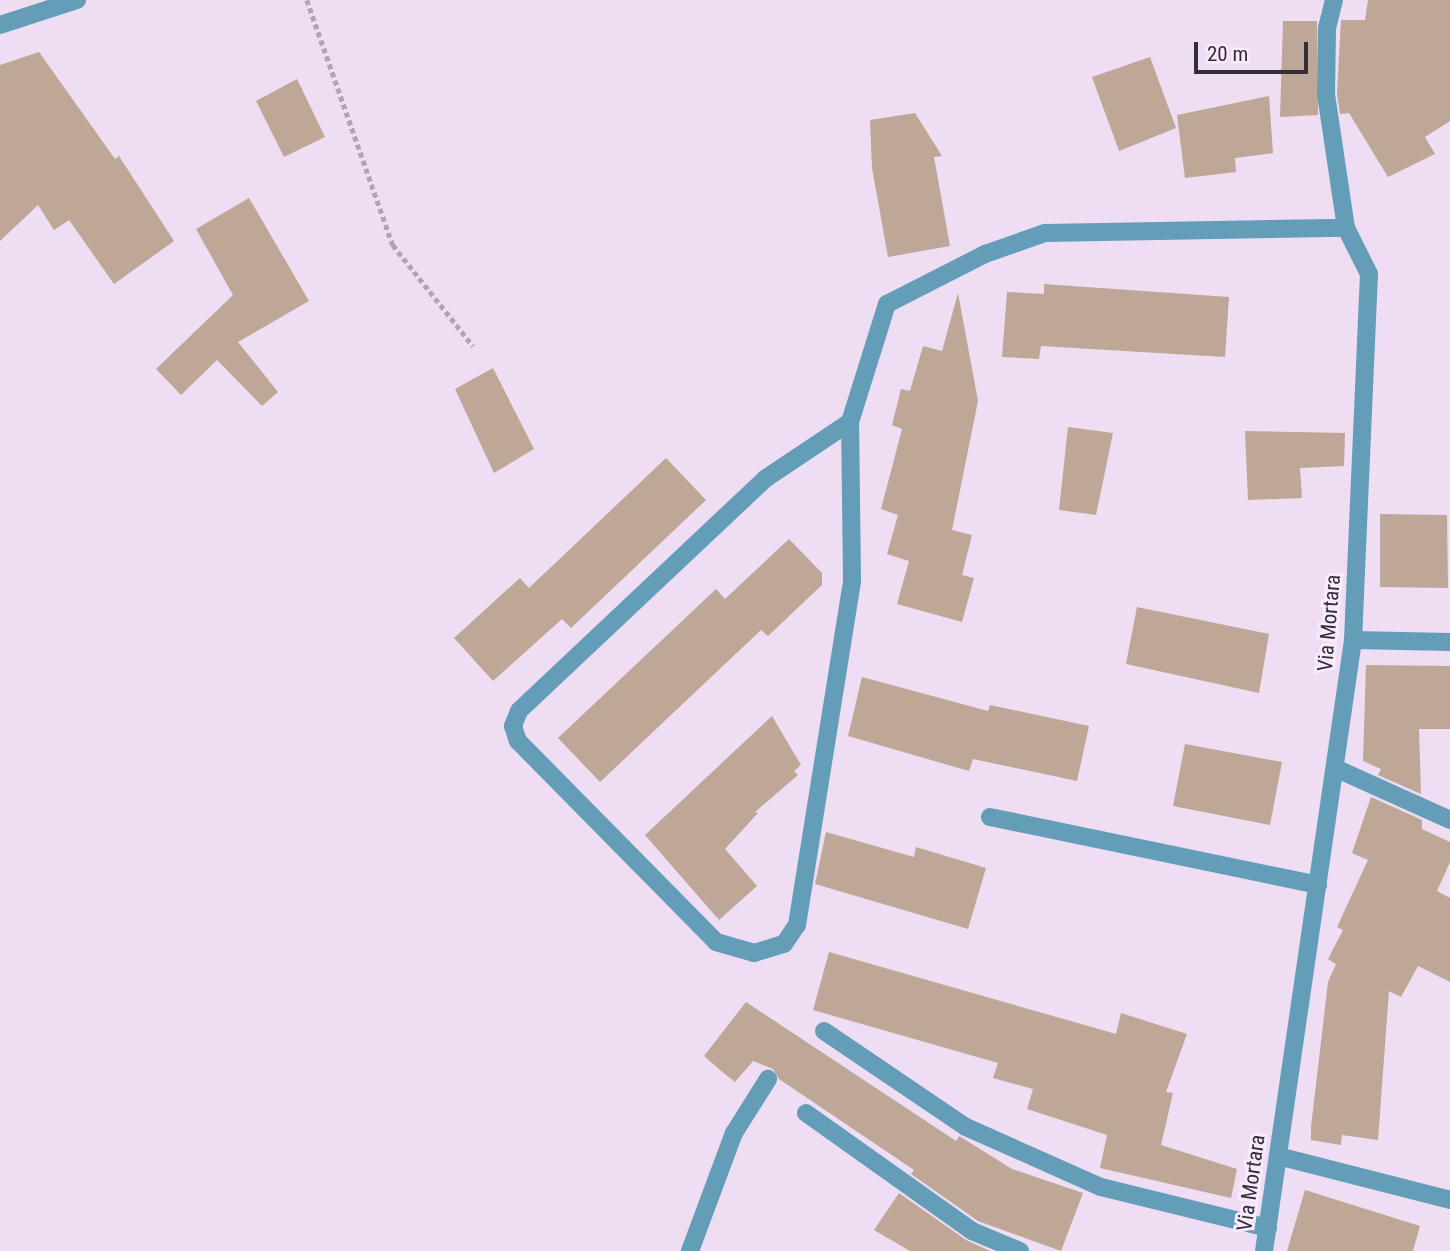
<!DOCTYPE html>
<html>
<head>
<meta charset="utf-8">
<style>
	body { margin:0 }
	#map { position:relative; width:1450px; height:1251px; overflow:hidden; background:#eeddf3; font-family:"Roboto Condensed",sans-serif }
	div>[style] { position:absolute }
	.building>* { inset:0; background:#bea796 }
	.path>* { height:4.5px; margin-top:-2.25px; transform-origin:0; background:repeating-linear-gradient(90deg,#b1a3b5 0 5px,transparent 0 8.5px) }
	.lane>* { height:18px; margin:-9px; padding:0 9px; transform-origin:9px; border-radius:9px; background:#649db8 }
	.street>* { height:18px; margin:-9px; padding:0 9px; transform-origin:9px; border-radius:9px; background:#649db8 }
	span { translate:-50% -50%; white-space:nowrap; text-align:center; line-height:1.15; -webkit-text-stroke:6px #f9ebfd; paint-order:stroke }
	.street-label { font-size:21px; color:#342d36 }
	.scale { position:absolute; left:1194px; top:42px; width:114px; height:32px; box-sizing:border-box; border:4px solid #342d36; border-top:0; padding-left:9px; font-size:21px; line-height:24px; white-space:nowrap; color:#342d36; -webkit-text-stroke:5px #f9ebfd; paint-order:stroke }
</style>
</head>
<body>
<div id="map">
	<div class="building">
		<i style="clip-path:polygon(1368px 0,1450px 0,1450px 121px,1425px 137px,1435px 154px,1388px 177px,1349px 113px,1340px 114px,1337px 93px,1341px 20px,1365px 20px)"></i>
		<i style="clip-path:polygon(1283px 21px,1317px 21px,1318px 115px,1280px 117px)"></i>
		<i style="clip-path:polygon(39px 52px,115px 159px,119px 156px,174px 241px,114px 284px,69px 220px,54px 230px,38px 205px,0 241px,0 65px)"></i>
		<i style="clip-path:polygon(1150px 57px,1176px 128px,1119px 151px,1092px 77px)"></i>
		<i style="clip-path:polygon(297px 79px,325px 137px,284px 157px,256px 101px)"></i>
		<i style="clip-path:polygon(1269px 96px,1273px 153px,1235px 158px,1236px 172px,1185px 178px,1177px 115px)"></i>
		<i style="clip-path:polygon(915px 113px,942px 156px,934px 157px,950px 246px,888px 257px,872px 168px,870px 120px)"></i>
		<i style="clip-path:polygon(249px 198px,309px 301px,238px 342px,278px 392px,262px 406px,217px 360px,181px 395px,156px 369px,233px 295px,196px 229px)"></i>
		<i style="clip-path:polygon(1044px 284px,1229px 297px,1225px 357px,1041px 346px,1039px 359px,1002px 357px,1007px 292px,1044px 294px)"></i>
		<i style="clip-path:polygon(958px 293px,978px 401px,952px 530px,972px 535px,962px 575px,974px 578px,962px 622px,897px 604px,909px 561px,887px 554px,898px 515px,881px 509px,902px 429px,892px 425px,901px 389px,910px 391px,923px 346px,942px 351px)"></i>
		<i style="clip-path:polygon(493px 368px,534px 449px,494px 473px,455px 389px)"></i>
		<i style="clip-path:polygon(1068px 427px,1113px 433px,1096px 515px,1059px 510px)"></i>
		<i style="clip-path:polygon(1245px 431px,1345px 433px,1344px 466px,1300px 468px,1302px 498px,1248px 500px)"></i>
		<i style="clip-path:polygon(666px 458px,706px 500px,571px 628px,562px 619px,493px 681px,454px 638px,520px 578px,529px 588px)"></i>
		<i style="clip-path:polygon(1380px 514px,1447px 515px,1448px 588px,1380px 587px)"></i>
		<i style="clip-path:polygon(789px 539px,822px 573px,822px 585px,768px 636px,761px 630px,600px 782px,558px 738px,716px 589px,725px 599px)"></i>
		<i style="clip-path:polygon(1137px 607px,1269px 634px,1259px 693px,1126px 664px)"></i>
		<i style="clip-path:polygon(1366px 665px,1450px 666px,1450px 729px,1419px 729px,1421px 794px,1378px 775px,1381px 769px,1363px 761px)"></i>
		<i style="clip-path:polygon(862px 677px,988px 711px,990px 705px,1089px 726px,1077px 781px,973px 759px,969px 771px,848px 736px)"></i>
		<i style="clip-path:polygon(772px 716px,801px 765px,794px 771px,798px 775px,755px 812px,758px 813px,725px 849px,757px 886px,719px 920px,645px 835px)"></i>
		<i style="clip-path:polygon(1185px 744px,1282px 762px,1270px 825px,1173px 806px)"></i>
		<i style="clip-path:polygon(1371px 797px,1422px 820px,1422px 829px,1450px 842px,1450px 862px,1437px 891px,1450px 898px,1450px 982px,1418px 966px,1401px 997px,1389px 991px,1378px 1140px,1342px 1135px,1341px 1145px,1311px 1140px,1311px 1127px,1328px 982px,1336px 964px,1328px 959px,1343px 930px,1337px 927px,1368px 860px,1352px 853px)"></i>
		<i style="clip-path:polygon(826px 832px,914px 857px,916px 847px,986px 868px,968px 929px,815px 884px)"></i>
		<i style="clip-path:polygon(829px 952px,1116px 1034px,1121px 1013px,1187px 1034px,1166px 1092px,1173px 1093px,1161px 1145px,1237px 1169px,1231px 1198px,1100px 1168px,1107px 1135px,1027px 1109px,1033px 1089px,993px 1078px,998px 1063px,813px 1010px)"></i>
		<i style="clip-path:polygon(746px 1002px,956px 1141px,959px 1136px,1012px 1169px,1083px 1193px,1061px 1251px,978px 1221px,911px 1174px,914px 1170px,779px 1079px,773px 1069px,753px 1061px,735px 1082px,720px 1070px,704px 1056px)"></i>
		<i style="clip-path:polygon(1305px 1190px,1420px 1226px,1413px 1251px,1287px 1251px)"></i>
		<i style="clip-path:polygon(899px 1193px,966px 1240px,990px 1251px,910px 1251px,874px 1230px)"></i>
	</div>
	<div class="path">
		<i style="left:307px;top:0;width:260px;rotate:70.7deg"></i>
		<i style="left:393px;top:245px;width:129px;rotate:51.6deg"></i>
	</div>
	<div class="lane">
		<i style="left:1335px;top:768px;width:126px;rotate:24.3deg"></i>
		<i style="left:990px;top:817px;width:335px;rotate:11.7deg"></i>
		<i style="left:824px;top:1031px;width:171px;rotate:34.1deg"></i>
		<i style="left:966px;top:1127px;width:148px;rotate:24deg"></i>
		<i style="left:1101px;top:1187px;width:172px;rotate:13.8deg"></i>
		<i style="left:806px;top:1113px;width:204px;rotate:35.4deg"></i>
		<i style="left:972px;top:1231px;width:52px;rotate:22.6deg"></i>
		<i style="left:1278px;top:1156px;width:178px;rotate:14.3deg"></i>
	</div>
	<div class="street">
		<i style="left:0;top:25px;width:81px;rotate:-18deg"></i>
		<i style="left:850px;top:422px;width:102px;rotate:146.2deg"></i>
		<i style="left:765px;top:479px;width:338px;rotate:136.7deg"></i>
		<i style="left:519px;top:711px;width:16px;rotate:112deg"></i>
		<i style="left:513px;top:726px;width:16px;rotate:72deg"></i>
		<i style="left:518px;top:741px;width:282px;rotate:45.4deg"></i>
		<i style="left:716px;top:942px;width:40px;rotate:16deg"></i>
		<i style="left:754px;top:953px;width:31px;rotate:-17deg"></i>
		<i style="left:784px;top:944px;width:23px;rotate:-56deg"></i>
		<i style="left:797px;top:925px;width:349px;rotate:-80.9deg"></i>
		<i style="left:852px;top:580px;width:158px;rotate:-90.7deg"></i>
		<i style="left:850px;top:422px;width:124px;rotate:-72.6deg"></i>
		<i style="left:887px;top:304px;width:110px;rotate:-27deg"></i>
		<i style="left:985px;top:254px;width:64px;rotate:-19.3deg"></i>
		<i style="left:1045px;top:233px;width:301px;rotate:-1deg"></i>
		<i style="left:1353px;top:640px;width:97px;rotate:1.2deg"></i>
		<i style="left:690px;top:1251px;width:126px;rotate:-69.6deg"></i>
		<i style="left:734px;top:1133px;width:64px;rotate:-57.8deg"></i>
		<i style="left:1264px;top:1251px;width:617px;rotate:-81.71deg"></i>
		<i style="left:1353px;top:640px;width:366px;rotate:-87.5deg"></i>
		<i style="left:1369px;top:274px;width:51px;rotate:-116.6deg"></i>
		<i style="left:1346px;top:228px;width:135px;rotate:-98.5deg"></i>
		<i style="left:1326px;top:94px;width:66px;rotate:-89.1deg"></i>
		<i style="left:1327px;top:28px;width:29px;rotate:-76deg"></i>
	</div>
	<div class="street-label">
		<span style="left:1329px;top:623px;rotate:-85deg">Via Mortara</span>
		<span style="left:1251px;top:1183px;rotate:-82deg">Via Mortara</span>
	</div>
	<div class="scale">20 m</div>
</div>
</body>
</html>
